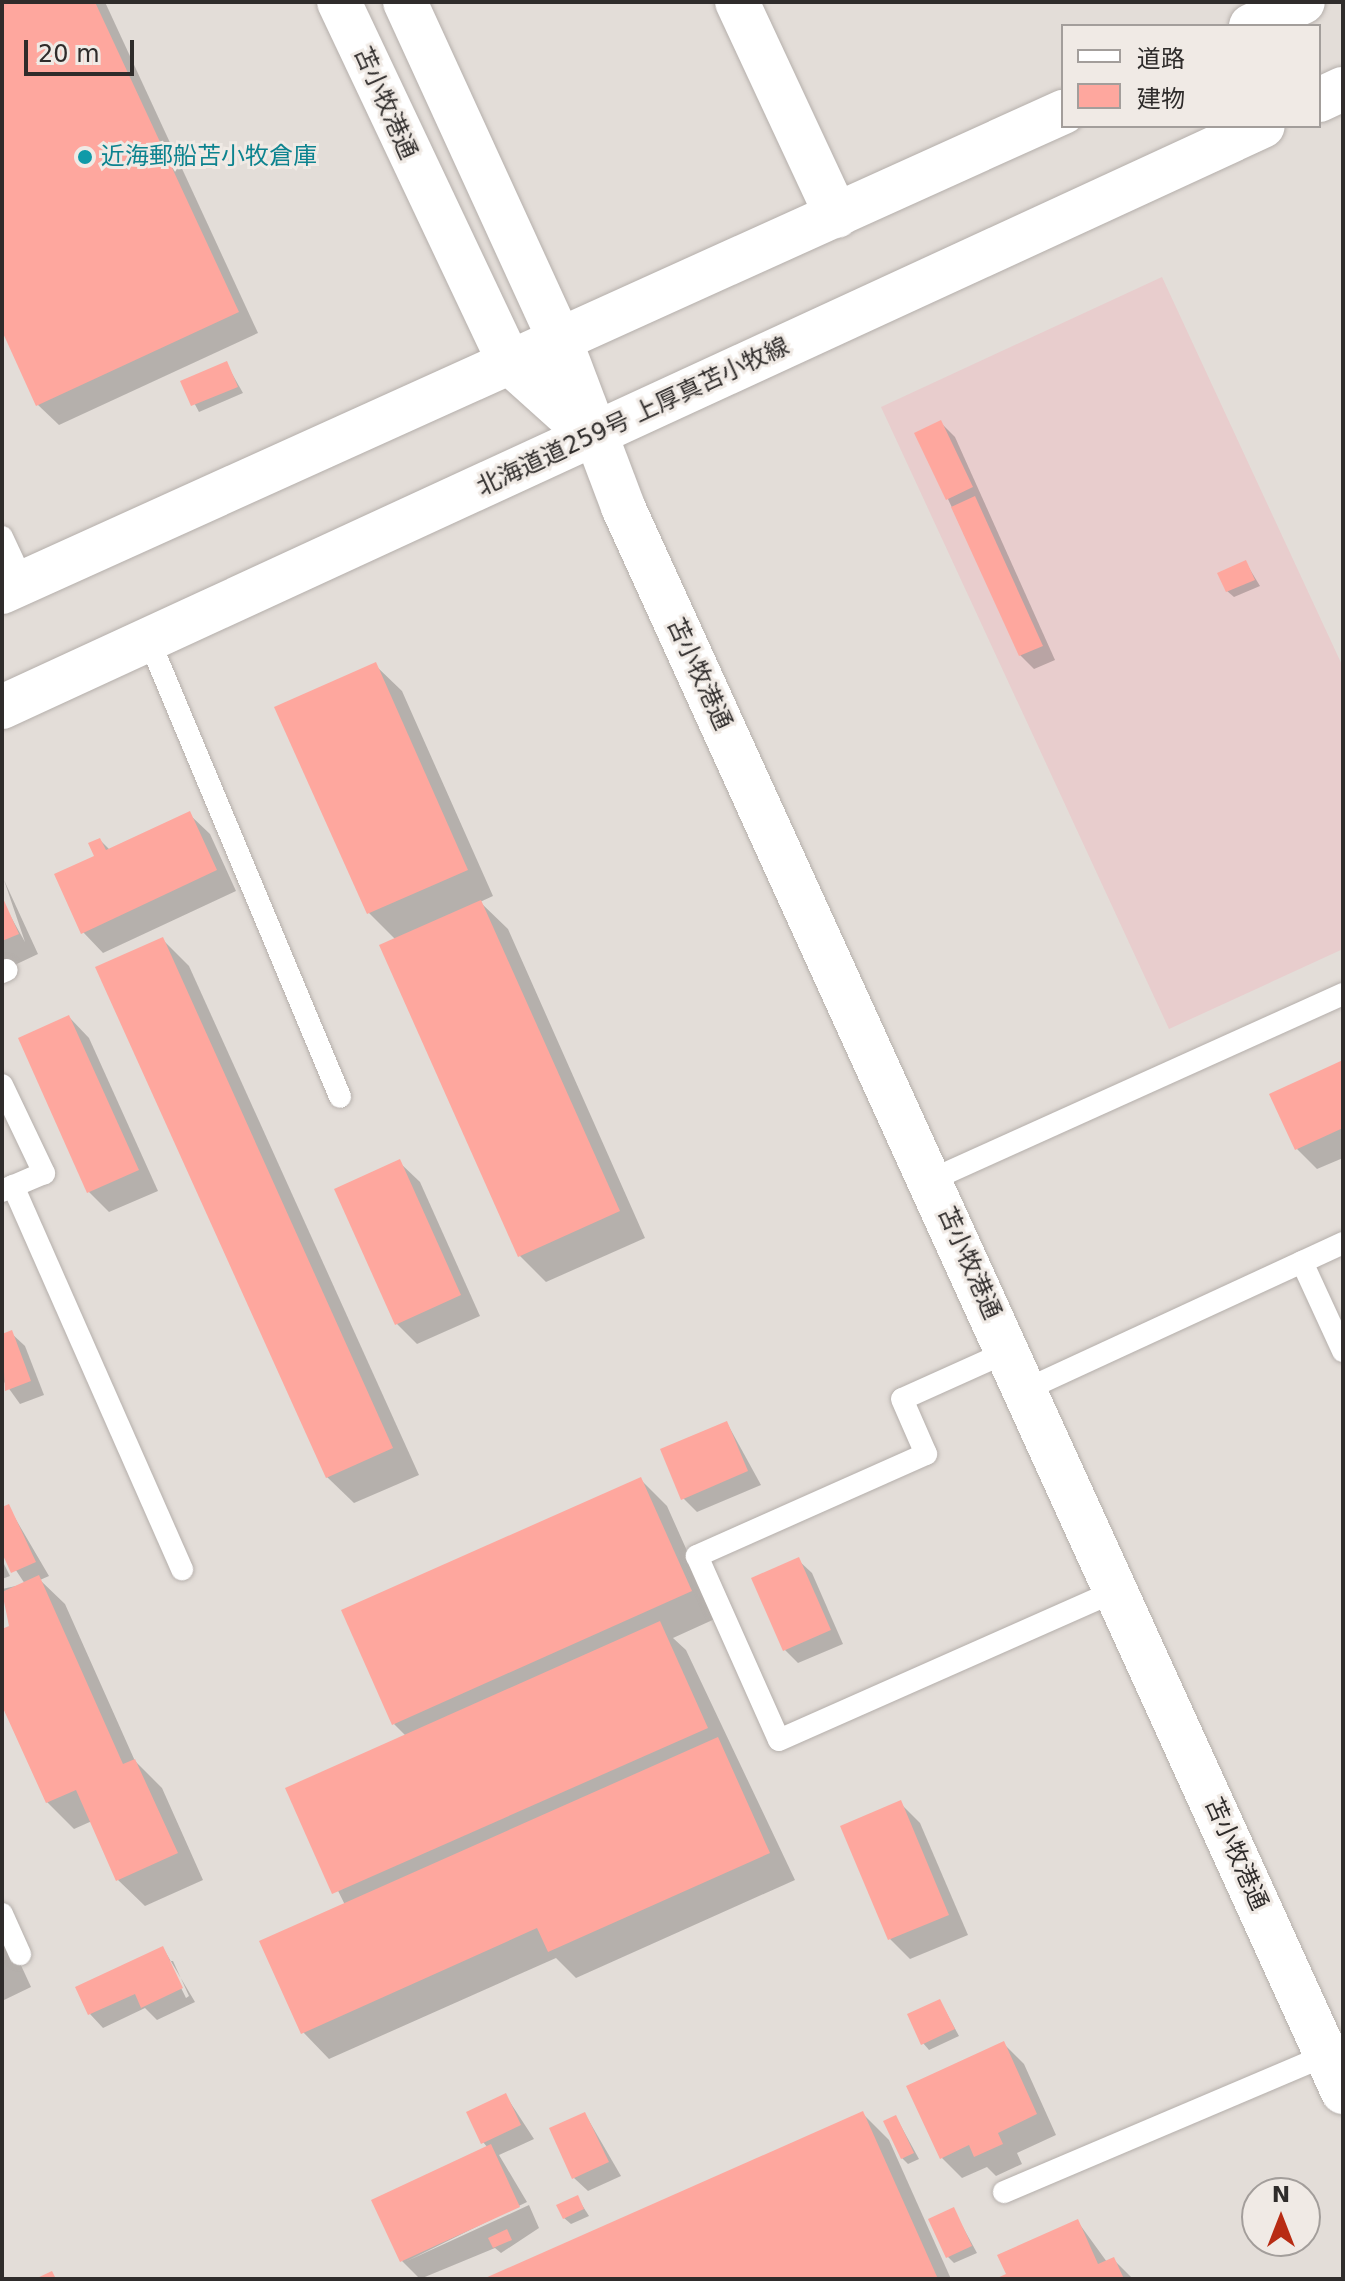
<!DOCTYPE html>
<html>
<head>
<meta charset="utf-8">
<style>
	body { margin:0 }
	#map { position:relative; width:1345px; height:2281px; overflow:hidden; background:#e3ddd8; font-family:"DejaVu Sans","Noto Sans JP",sans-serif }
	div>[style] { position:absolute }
	.industrial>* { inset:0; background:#e8cdcd }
	.shadow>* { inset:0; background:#0003 }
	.building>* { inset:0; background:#fea79e }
	.roads { filter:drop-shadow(0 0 2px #b5afab) drop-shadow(0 0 2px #b5afab) }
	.lane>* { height:22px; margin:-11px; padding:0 11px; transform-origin:11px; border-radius:11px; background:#fff }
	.street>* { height:44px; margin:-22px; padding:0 22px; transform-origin:22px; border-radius:22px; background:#fff }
	.secondary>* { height:44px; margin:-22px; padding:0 22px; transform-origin:22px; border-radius:22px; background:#fff }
	.dots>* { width:22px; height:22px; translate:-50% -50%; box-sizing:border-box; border:4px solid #f0eae5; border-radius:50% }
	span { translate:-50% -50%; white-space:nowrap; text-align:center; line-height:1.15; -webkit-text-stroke:6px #f0eae5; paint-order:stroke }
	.street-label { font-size:24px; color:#2f2c2b }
	.culture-label { font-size:24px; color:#0d838f }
	.left { translate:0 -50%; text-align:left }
	.frame { position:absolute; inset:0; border:4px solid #2f2c2b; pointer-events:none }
	.legend { position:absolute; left:1061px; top:24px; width:260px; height:104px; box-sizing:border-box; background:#f0eae5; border:2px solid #a39e9b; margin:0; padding:10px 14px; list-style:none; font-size:24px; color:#2f2c2b }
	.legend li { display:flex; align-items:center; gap:16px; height:40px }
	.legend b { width:40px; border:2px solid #a39e9b }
	.north { position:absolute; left:1241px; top:2177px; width:80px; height:80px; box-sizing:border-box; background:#f0eae5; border:2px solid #a39e9b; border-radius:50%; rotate:0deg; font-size:22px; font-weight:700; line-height:32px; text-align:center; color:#2f2c2b }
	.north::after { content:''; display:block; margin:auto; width:28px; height:36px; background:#b82c14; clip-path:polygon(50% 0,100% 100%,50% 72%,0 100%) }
	.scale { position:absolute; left:24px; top:40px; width:110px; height:36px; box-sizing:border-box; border:4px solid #2f2c2b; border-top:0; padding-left:10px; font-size:24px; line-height:28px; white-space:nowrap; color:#2f2c2b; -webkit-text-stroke:6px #f0eae5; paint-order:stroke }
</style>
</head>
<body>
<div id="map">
	<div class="industrial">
		<i style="clip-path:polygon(1162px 277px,1343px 667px,1343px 949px,1169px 1029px,881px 407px)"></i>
	</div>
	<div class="shadow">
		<i style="clip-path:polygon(2px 2px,105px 2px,258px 333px,59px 425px,38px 405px,2px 327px)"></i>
		<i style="clip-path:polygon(226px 363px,243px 393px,199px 412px,183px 382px)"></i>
		<i style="clip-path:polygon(941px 423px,955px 437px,1055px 660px,1034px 669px,1020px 655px,948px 499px)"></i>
		<i style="clip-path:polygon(1246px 563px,1260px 586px,1234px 597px,1227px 591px)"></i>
		<i style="clip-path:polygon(375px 665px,402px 691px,493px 896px,480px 902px,508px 929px,645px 1238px,546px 1282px,519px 1255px,396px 940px,369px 913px,277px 708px)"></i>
		<i style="clip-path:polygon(189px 814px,210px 834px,236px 891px,103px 953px,83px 932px,100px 840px,110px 850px)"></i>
		<i style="clip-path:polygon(4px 880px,38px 954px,2px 971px,2px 901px,25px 942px)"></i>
		<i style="clip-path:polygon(162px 939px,189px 966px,419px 1475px,354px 1503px,327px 1477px)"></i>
		<i style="clip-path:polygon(69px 1017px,89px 1038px,158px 1191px,109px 1212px,89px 1192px)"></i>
		<i style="clip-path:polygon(1343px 1062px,1343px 1158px,1317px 1169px,1297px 1149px)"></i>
		<i style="clip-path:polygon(399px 1162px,420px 1182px,480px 1316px,417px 1344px,397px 1324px)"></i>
		<i style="clip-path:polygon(11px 1333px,25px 1346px,44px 1395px,20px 1404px,2px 1379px,2px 1336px)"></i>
		<i style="clip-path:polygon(727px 1423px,761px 1485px,697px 1512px,683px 1498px)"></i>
		<i style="clip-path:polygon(640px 1479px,667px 1506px,717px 1618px,673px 1638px,686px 1650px,795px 1880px,576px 1978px,556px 1958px,329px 2059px,303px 2032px,345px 1905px,288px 1789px,406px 1736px,394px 1724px)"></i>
		<i style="clip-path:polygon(8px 1506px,49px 1576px,40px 1580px,65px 1604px,135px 1761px,162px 1788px,203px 1880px,145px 1906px,118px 1880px,92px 1821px,74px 1829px,47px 1802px,2px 1701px,2px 1631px,11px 1627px,2px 1589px,25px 1584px,2px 1549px,2px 1509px)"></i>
		<i style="clip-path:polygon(2px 1560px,10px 1576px,2px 1579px)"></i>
		<i style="clip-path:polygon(798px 1560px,812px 1573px,843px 1644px,798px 1663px,785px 1650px)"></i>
		<i style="clip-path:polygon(900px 1803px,920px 1823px,968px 1935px,910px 1959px,890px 1939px)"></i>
		<i style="clip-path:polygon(2px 1924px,31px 1987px,2px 2001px)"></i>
		<i style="clip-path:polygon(evenodd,163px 1948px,195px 2002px,157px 2020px,145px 2008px,103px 2028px,90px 2014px,163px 1948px,168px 1961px,173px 1961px,189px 1996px,186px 1998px,168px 1961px)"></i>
		<i style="clip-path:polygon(940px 2001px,959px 2036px,929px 2050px,923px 2043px)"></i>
		<i style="clip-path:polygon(1003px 2043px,1024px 2064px,1056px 2135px,1017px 2153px,1022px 2164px,996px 2176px,987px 2167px,962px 2178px,942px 2158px)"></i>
		<i style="clip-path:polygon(506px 2096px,534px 2139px,499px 2155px,527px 2202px,407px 2261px,529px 2205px,539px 2228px,501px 2253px,495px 2248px,420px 2279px,402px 2261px,488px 2148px,483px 2142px)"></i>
		<i style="clip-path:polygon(862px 2113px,889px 2140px,951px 2279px,488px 2279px)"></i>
		<i style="clip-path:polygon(585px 2114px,621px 2176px,588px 2191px,574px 2178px)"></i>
		<i style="clip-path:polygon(896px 2117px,919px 2159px,908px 2164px,902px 2158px)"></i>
		<i style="clip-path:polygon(577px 2197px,589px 2216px,571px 2224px,564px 2218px)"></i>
		<i style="clip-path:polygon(953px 2209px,977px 2253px,954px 2263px,948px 2257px)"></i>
		<i style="clip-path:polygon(1078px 2222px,1107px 2262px,1113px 2259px,1133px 2279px,1000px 2279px)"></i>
	</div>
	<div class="building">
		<i style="clip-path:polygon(2px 2px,95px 2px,239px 312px,36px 406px,2px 331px)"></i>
		<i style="clip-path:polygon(227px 361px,238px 387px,191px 406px,180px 381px)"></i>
		<i style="clip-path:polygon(941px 420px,973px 487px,946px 500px,914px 433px)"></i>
		<i style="clip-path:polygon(975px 496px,1043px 646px,1019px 656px,951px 507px)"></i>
		<i style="clip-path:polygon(1246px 560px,1255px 580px,1226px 592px,1217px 573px)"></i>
		<i style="clip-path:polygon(376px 662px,468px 870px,367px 914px,274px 707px)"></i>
		<i style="clip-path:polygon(190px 811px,217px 870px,81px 934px,54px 874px,94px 856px,88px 843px,100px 838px,106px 850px)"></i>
		<i style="clip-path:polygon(2px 896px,19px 934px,2px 941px)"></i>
		<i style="clip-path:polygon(481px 900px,620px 1211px,518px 1257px,379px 945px)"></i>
		<i style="clip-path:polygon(163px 937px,393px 1448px,326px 1478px,95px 967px)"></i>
		<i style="clip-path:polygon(69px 1015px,139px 1170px,87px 1193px,18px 1038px)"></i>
		<i style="clip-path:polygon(1343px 1060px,1343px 1128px,1295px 1150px,1269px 1094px)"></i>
		<i style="clip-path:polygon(400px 1159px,461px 1295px,395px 1325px,334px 1189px)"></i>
		<i style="clip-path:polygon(12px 1330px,31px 1381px,5px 1391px,2px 1334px)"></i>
		<i style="clip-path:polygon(727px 1421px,748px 1471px,681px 1500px,660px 1449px)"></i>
		<i style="clip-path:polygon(641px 1477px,692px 1591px,392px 1725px,341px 1610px)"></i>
		<i style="clip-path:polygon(9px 1504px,36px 1562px,11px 1573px,2px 1553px,2px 1507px)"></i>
		<i style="clip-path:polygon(799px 1557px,831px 1630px,783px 1651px,751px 1578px)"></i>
		<i style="clip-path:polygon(39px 1575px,123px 1764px,135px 1759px,178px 1853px,116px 1881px,76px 1790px,46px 1803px,2px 1706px,2px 1629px,9px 1626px,2px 1592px)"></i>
		<i style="clip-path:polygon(660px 1621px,708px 1728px,332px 1894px,285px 1788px)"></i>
		<i style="clip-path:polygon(718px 1737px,770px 1853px,548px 1952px,537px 1928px,301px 2034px,259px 1941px)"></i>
		<i style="clip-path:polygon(901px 1800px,949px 1915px,888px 1940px,840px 1826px)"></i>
		<i style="clip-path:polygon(163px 1946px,183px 1988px,141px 2008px,135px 1994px,88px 2015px,75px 1987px)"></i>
		<i style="clip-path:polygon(940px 1999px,955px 2029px,921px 2045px,907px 2014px)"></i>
		<i style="clip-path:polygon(1004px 2041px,1037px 2114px,998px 2133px,1003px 2144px,974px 2157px,969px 2145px,940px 2159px,906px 2086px)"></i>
		<i style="clip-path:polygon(506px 2093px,521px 2125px,481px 2144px,466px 2112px)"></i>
		<i style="clip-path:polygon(863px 2111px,938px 2279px,483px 2279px)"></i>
		<i style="clip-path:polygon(585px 2112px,609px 2162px,572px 2179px,549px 2128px)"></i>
		<i style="clip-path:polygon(896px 2115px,914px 2153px,901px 2159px,883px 2121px)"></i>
		<i style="clip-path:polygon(491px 2144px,520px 2207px,400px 2262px,371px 2200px)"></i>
		<i style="clip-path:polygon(578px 2195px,584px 2209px,563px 2219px,556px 2205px)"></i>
		<i style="clip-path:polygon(954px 2207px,972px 2246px,946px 2258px,928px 2219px)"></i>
		<i style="clip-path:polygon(1078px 2219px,1098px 2264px,1114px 2257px,1124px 2279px,995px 2279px,1006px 2274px,997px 2255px)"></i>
		<i style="clip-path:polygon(507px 2229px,512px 2240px,493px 2248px,488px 2238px)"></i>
		<i style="clip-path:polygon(52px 2271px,56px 2279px,35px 2279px)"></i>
	</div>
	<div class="roads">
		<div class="lane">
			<i style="left:2px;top:537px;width:50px;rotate:65deg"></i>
			<i style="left:149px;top:640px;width:495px;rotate:67.3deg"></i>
			<i style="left:2px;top:972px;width:5px;rotate:-22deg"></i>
			<i style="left:2px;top:1085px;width:98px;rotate:64.5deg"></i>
			<i style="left:44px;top:1173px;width:34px;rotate:157deg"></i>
			<i style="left:931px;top:1180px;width:452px;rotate:-24.3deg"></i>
			<i style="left:2px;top:1191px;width:12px;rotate:-24deg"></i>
			<i style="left:13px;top:1186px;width:419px;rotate:66.2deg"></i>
			<i style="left:1302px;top:1262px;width:98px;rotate:65.3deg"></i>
			<i style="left:1009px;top:1351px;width:117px;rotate:155.8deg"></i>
			<i style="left:902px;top:1399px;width:60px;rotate:66.4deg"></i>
			<i style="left:926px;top:1454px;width:251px;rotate:156deg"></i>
			<i style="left:697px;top:1556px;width:201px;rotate:66deg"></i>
			<i style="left:779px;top:1740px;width:370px;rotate:-23.9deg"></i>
			<i style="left:1027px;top:1389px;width:348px;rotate:-24.8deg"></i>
			<i style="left:2px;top:1914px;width:44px;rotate:65.8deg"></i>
			<i style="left:1004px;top:2192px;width:350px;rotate:-23deg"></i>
		</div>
		<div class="street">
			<i style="left:737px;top:2px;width:236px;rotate:65deg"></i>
		</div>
		<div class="secondary">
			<i style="left:339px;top:2px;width:399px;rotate:64.7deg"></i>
			<i style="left:510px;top:363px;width:108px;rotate:42deg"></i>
			<i style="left:405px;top:2px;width:372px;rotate:65.4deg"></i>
			<i style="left:560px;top:340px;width:178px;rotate:69.3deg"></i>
			<i style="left:623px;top:507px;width:1741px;rotate:65.57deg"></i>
			<i style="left:1251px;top:26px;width:57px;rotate:-24.8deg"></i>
			<i style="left:1319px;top:100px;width:26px;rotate:-25deg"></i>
			<i style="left:2px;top:592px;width:1165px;rotate:-24.34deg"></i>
			<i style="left:2px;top:707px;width:1388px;rotate:-24.74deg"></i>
		</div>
	</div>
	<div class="dots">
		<i style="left:85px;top:157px;background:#0f9aa8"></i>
	</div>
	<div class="street-label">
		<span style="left:385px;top:103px;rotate:66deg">苫小牧港通</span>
		<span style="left:633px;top:417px;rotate:-25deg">北海道道259号 上厚真苫小牧線</span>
		<span style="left:699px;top:674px;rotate:65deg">苫小牧港通</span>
		<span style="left:969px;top:1263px;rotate:66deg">苫小牧港通</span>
		<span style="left:1236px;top:1854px;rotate:66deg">苫小牧港通</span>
	</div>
	<div class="culture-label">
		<span class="left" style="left:101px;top:157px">近海郵船苫小牧倉庫</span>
	</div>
	<div class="frame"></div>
	<ul class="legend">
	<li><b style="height:10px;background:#fff"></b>道路</li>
	<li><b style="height:22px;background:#fea79e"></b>建物</li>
	</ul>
	<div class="north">N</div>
	<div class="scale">20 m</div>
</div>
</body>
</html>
